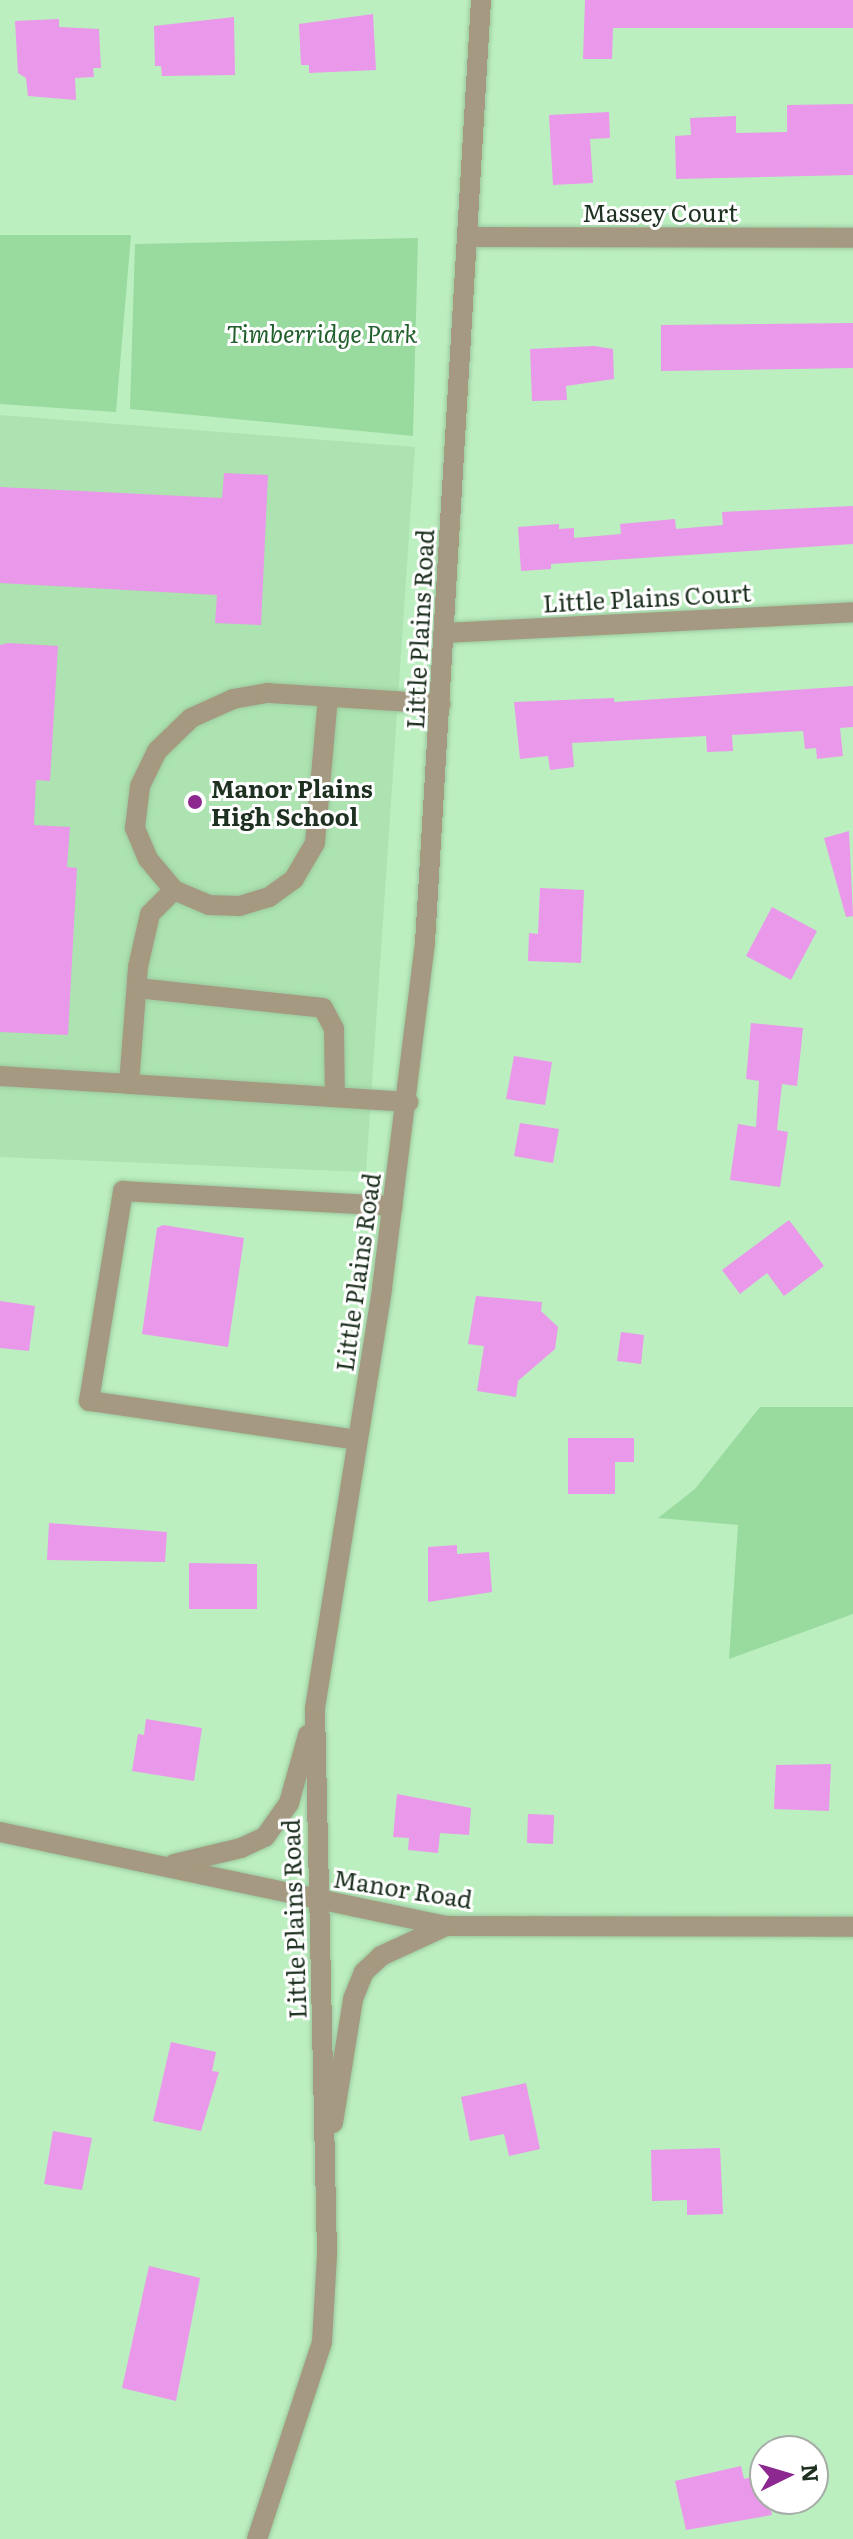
<!DOCTYPE html>
<html>
<head>
<meta charset="utf-8">
<style>
	body { margin:0 }
	#map { position:relative; width:853px; height:2539px; overflow:hidden; background:#bcefc0; font-family:Literata,serif }
	div>[style] { position:absolute }
	.built>* { inset:0; background:#ace3b0 }
	.green>* { inset:0; background:#99da9f }
	.building>* { inset:0; background:#ea98ea }
	.roads { filter:drop-shadow(0 0 2px #9cc9a0) drop-shadow(0 0 2px #9cc9a0) }
	.minor>* { height:20px; margin:-10px; padding:0 10px; transform-origin:10px; border-radius:10px; background:#a59a81 }
	.dots>* { width:22px; height:22px; translate:-50% -50%; box-sizing:border-box; border:4px solid #fff; border-radius:50% }
	span { translate:-50% -50%; white-space:nowrap; text-align:center; line-height:1.15; -webkit-text-stroke:6px #fff; paint-order:stroke }
	.street-label { font-size:24px; color:#1e3120 }
	.park-label { font-size:24px; color:#215f2c; font-style:italic }
	.poi-label { font-size:24px; color:#1e3120; font-weight:700 }
	.left { translate:0 -50%; text-align:left }
	.north { position:absolute; left:749px; top:2435px; width:80px; height:80px; box-sizing:border-box; background:#fff; border:2px solid #a5ada6; border-radius:50%; rotate:85deg; font-size:22px; font-weight:700; line-height:32px; text-align:center; color:#1e3120 }
	.north::after { content:''; display:block; margin:auto; width:28px; height:36px; background:#8c288f; clip-path:polygon(50% 0,100% 100%,50% 72%,0 100%) }
</style>
</head>
<body>
<div id="map">
	<div class="built">
		<i style="clip-path:polygon(0 415px,415px 447px,366px 1172px,0 1157px)"></i>
	</div>
	<div class="green">
		<i style="clip-path:polygon(0 235px,131px 235px,116px 412px,0 404px)"></i>
		<i style="clip-path:polygon(418px 238px,413px 436px,130px 409px,135px 244px)"></i>
		<i style="clip-path:polygon(760px 1407px,853px 1407px,853px 1614px,729px 1659px,738px 1525px,658px 1518px,695px 1489px)"></i>
	</div>
	<div class="building">
		<i style="clip-path:polygon(585px 0,853px 0,853px 28px,613px 28px,612px 59px,583px 59px)"></i>
		<i style="clip-path:polygon(373px 14px,376px 70px,309px 73px,309px 65px,301px 65px,299px 24px)"></i>
		<i style="clip-path:polygon(234px 17px,235px 75px,162px 76px,161px 66px,155px 66px,154px 26px)"></i>
		<i style="clip-path:polygon(59px 19px,59px 27px,99px 29px,101px 68px,93px 68px,94px 77px,75px 78px,76px 100px,28px 96px,26px 78px,18px 73px,15px 21px)"></i>
		<i style="clip-path:polygon(853px 104px,853px 175px,676px 179px,675px 136px,691px 135px,690px 118px,736px 116px,736px 133px,787px 132px,787px 105px)"></i>
		<i style="clip-path:polygon(609px 112px,610px 138px,590px 139px,593px 183px,553px 185px,549px 115px)"></i>
		<i style="clip-path:polygon(853px 323px,853px 368px,661px 371px,661px 325px)"></i>
		<i style="clip-path:polygon(594px 346px,613px 349px,614px 379px,566px 386px,567px 400px,532px 401px,530px 349px)"></i>
		<i style="clip-path:polygon(224px 473px,268px 475px,261px 625px,215px 623px,217px 595px,0 583px,0 487px,222px 498px)"></i>
		<i style="clip-path:polygon(853px 506px,853px 544px,551px 564px,551px 569px,521px 571px,518px 527px,559px 524px,559px 529px,574px 528px,574px 538px,621px 534px,620px 524px,675px 519px,676px 529px,723px 525px,722px 512px)"></i>
		<i style="clip-path:polygon(8px 643px,58px 646px,50px 781px,36px 780px,34px 825px,70px 827px,67px 867px,77px 868px,68px 1035px,0 1032px,0 645px)"></i>
		<i style="clip-path:polygon(853px 686px,853px 727px,840px 728px,843px 756px,817px 759px,816px 748px,805px 749px,803px 731px,732px 735px,733px 751px,707px 752px,706px 736px,572px 743px,574px 767px,550px 770px,548px 756px,520px 759px,514px 702px,614px 698px,614px 702px)"></i>
		<i style="clip-path:polygon(849px 831px,853px 916px,846px 917px,824px 838px)"></i>
		<i style="clip-path:polygon(540px 888px,584px 890px,581px 963px,528px 961px,529px 933px,538px 934px)"></i>
		<i style="clip-path:polygon(772px 907px,817px 931px,791px 980px,746px 956px)"></i>
		<i style="clip-path:polygon(751px 1023px,803px 1028px,797px 1086px,782px 1084px,777px 1130px,788px 1132px,780px 1187px,730px 1180px,738px 1124px,756px 1127px,759px 1081px,746px 1079px)"></i>
		<i style="clip-path:polygon(514px 1056px,552px 1062px,545px 1105px,506px 1099px)"></i>
		<i style="clip-path:polygon(520px 1123px,559px 1129px,553px 1163px,514px 1156px)"></i>
		<i style="clip-path:polygon(789px 1220px,824px 1266px,784px 1296px,767px 1273px,740px 1294px,722px 1270px)"></i>
		<i style="clip-path:polygon(163px 1225px,244px 1238px,228px 1347px,142px 1334px,157px 1228px)"></i>
		<i style="clip-path:polygon(476px 1296px,542px 1302px,541px 1311px,558px 1327px,555px 1349px,518px 1381px,516px 1397px,477px 1391px,484px 1346px,468px 1344px)"></i>
		<i style="clip-path:polygon(0 1301px,35px 1306px,29px 1351px,0 1348px)"></i>
		<i style="clip-path:polygon(621px 1332px,644px 1335px,641px 1364px,617px 1361px)"></i>
		<i style="clip-path:polygon(568px 1438px,634px 1438px,634px 1462px,615px 1462px,615px 1494px,568px 1494px)"></i>
		<i style="clip-path:polygon(49px 1523px,167px 1532px,165px 1562px,47px 1560px)"></i>
		<i style="clip-path:polygon(457px 1545px,457px 1554px,489px 1552px,492px 1592px,428px 1602px,428px 1547px)"></i>
		<i style="clip-path:polygon(189px 1563px,257px 1564px,257px 1609px,189px 1609px)"></i>
		<i style="clip-path:polygon(146px 1719px,202px 1728px,194px 1781px,132px 1771px,138px 1734px,144px 1735px)"></i>
		<i style="clip-path:polygon(831px 1764px,829px 1811px,774px 1809px,776px 1765px)"></i>
		<i style="clip-path:polygon(397px 1794px,471px 1808px,469px 1835px,440px 1833px,438px 1853px,408px 1850px,409px 1838px,393px 1837px)"></i>
		<i style="clip-path:polygon(528px 1814px,554px 1815px,553px 1844px,527px 1843px)"></i>
		<i style="clip-path:polygon(171px 2042px,216px 2052px,212px 2071px,219px 2072px,201px 2131px,153px 2121px)"></i>
		<i style="clip-path:polygon(526px 2083px,540px 2149px,509px 2156px,504px 2134px,470px 2141px,461px 2097px)"></i>
		<i style="clip-path:polygon(53px 2131px,92px 2138px,82px 2190px,44px 2184px)"></i>
		<i style="clip-path:polygon(720px 2148px,723px 2214px,687px 2215px,687px 2200px,652px 2201px,651px 2150px)"></i>
		<i style="clip-path:polygon(149px 2266px,200px 2278px,176px 2401px,122px 2388px)"></i>
		<i style="clip-path:polygon(741px 2466px,744px 2479px,763px 2474px,772px 2515px,686px 2530px,675px 2481px)"></i>
	</div>
	<div class="roads">
		<div class="minor">
			<i style="left:467px;top:237px;width:386px;rotate:0.1deg"></i>
			<i style="left:444px;top:633px;width:410px;rotate:-2.9deg"></i>
			<i style="left:328px;top:697px;width:147px;rotate:95.1deg"></i>
			<i style="left:315px;top:843px;width:42px;rotate:120.3deg"></i>
			<i style="left:294px;top:879px;width:31px;rotate:144deg"></i>
			<i style="left:269px;top:897px;width:30px;rotate:163deg"></i>
			<i style="left:240px;top:906px;width:31px;rotate:-178deg"></i>
			<i style="left:209px;top:905px;width:38px;rotate:-157deg"></i>
			<i style="left:174px;top:890px;width:40px;rotate:-130deg"></i>
			<i style="left:148px;top:859px;width:34px;rotate:-113deg"></i>
			<i style="left:135px;top:828px;width:42px;rotate:-83.2deg"></i>
			<i style="left:140px;top:786px;width:39px;rotate:-64deg"></i>
			<i style="left:157px;top:751px;width:47px;rotate:-44.1deg"></i>
			<i style="left:191px;top:718px;width:46px;rotate:-24.3deg"></i>
			<i style="left:233px;top:699px;width:36px;rotate:-10deg"></i>
			<i style="left:268px;top:693px;width:173px;rotate:3.6deg"></i>
			<i style="left:174px;top:890px;width:34px;rotate:135deg"></i>
			<i style="left:150px;top:914px;width:54px;rotate:102.8deg"></i>
			<i style="left:138px;top:967px;width:117px;rotate:94.4deg"></i>
			<i style="left:129px;top:1084px;width:280px;rotate:3.7deg"></i>
			<i style="left:137px;top:988px;width:187px;rotate:6.1deg"></i>
			<i style="left:323px;top:1008px;width:24px;rotate:62deg"></i>
			<i style="left:334px;top:1029px;width:68px;rotate:89.2deg"></i>
			<i style="left:0;top:1076px;width:129px;rotate:3.5deg"></i>
			<i style="left:357px;top:1440px;width:271px;rotate:-171.7deg"></i>
			<i style="left:89px;top:1401px;width:213px;rotate:-80.8deg"></i>
			<i style="left:123px;top:1191px;width:270px;rotate:3.2deg"></i>
			<i style="left:0;top:1832px;width:456px;rotate:11.9deg"></i>
			<i style="left:446px;top:1926px;width:407px;rotate:0.1deg"></i>
			<i style="left:174px;top:1864px;width:69px;rotate:-13.4deg"></i>
			<i style="left:241px;top:1848px;width:26px;rotate:-25deg"></i>
			<i style="left:265px;top:1837px;width:42px;rotate:-54.8deg"></i>
			<i style="left:289px;top:1803px;width:71px;rotate:-74.4deg"></i>
			<i style="left:333px;top:2123px;width:126px;rotate:-80.8deg"></i>
			<i style="left:353px;top:1999px;width:29px;rotate:-68deg"></i>
			<i style="left:364px;top:1972px;width:23px;rotate:-43deg"></i>
			<i style="left:381px;top:1956px;width:72px;rotate:-24.8deg"></i>
			<i style="left:257px;top:2539px;width:207px;rotate:-71.7deg"></i>
			<i style="left:322px;top:2342px;width:88px;rotate:-86.7deg"></i>
			<i style="left:327px;top:2254px;width:546px;rotate:-91.26deg"></i>
			<i style="left:315px;top:1708px;width:425px;rotate:-80.9deg"></i>
			<i style="left:382px;top:1288px;width:348px;rotate:-82.9deg"></i>
			<i style="left:425px;top:943px;width:945px;rotate:-86.6deg"></i>
		</div>
	</div>
	<div class="dots">
		<i style="left:195px;top:802px;background:#8c288f"></i>
	</div>
	<div class="street-label">
		<span style="left:660px;top:212px">Massey Court</span>
		<span style="left:647px;top:597px;rotate:-3deg">Little Plains Court</span>
		<span style="left:419px;top:629px;rotate:-87deg">Little Plains Road</span>
		<span style="left:357px;top:1272px;rotate:-82deg">Little Plains Road</span>
		<span style="left:403px;top:1888px;rotate:9deg">Manor Road</span>
		<span style="left:293px;top:1919px;rotate:-92deg">Little Plains Road</span>
	</div>
	<div class="park-label">
		<span style="left:322px;top:333px">Timberridge Park</span>
	</div>
	<div class="poi-label">
		<span class="left" style="left:211px;top:802px">Manor Plains<br>High School</span>
	</div>
	<div class="north">N</div>
</div>
</body>
</html>
